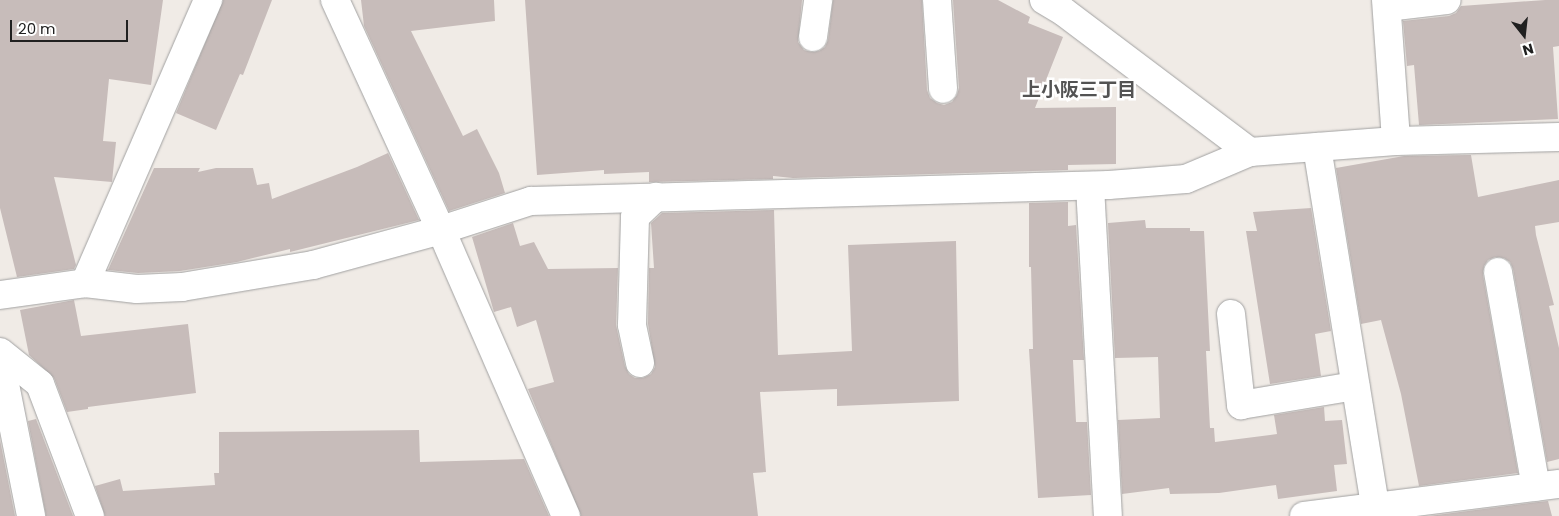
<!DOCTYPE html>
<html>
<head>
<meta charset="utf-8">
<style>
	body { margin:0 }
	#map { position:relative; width:1559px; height:516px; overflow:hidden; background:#f0ebe6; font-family:Poppins,"Noto Sans JP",sans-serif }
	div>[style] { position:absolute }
	.building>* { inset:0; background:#c7bcba }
	.roads { filter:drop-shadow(0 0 1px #a1a1a1) drop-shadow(0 0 1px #a1a1a1) }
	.minor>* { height:28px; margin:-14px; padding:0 14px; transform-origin:14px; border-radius:14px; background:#fff }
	span { translate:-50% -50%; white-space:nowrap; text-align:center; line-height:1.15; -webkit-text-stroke:5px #fff; paint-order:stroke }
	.neighbourhood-label { font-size:19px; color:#535353; font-weight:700 }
	.north { position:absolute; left:1499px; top:10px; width:50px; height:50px; -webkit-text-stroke:4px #fff; paint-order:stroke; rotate:164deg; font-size:14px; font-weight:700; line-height:20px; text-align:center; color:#202020 }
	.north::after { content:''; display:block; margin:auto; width:18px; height:22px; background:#202020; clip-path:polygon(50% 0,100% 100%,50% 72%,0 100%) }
	.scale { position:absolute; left:10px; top:20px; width:118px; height:22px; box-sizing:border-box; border:2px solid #202020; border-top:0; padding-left:6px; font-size:15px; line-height:18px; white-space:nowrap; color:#202020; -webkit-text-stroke:4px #fff; paint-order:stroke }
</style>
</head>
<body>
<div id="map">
	<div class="building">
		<i style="clip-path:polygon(0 0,163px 0,151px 85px,109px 79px,103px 141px,116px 142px,112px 182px,54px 177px,76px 265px,74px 269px,17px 277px,0 208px)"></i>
		<i style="clip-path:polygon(223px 0,272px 0,243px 75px,240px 74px,216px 130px,176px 113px)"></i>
		<i style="clip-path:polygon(361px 0,494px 0,495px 21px,411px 31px,463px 136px,477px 129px,499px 173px,505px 193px,449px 211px,364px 26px)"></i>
		<i style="clip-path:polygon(525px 0,802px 0,798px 42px,804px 50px,811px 52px,819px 51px,825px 47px,828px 40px,833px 0,922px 0,927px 90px,930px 98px,937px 103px,944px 105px,952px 102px,957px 95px,959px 88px,953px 0,998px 0,1030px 17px,1028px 23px,1063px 37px,1035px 108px,1116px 107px,1116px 164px,1068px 165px,1068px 170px,793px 178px,773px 176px,773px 179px,649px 182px,649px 172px,604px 174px,604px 170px,537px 175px)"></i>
		<i style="clip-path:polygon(1545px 0,1559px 0,1559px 46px,1553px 47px,1558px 119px,1419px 125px,1414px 65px,1407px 66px,1403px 21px,1449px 16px,1456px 13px,1461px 6px)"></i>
		<i style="clip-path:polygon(388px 153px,419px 220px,290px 252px,290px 249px,237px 262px,180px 271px,138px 273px,108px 270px,154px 168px,200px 168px,198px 172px,216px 168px,253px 168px,257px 185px,269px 183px,272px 199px,357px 167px)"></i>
		<i style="clip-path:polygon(1471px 155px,1478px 197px,1559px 180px,1559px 222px,1535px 226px,1536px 235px,1554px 305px,1549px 306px,1559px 348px,1559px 459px,1547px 462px,1513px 269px,1510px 262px,1504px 258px,1495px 257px,1488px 260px,1484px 266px,1483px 275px,1518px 473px,1419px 486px,1401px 394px,1381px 320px,1361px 324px,1336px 168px,1404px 156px)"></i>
		<i style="clip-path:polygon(1068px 202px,1068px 226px,1076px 225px,1084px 360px,1073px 360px,1076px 422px,1087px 422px,1091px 495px,1038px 498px,1029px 349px,1033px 349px,1031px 267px,1029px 267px,1029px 203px)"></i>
		<i style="clip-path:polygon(1311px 208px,1331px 331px,1315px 334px,1321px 376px,1270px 384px,1246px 231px,1257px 231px,1253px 212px)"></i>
		<i style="clip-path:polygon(774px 210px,778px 355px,852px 351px,848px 245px,956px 241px,959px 401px,837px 406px,837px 389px,760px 392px,766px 472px,753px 473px,758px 516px,581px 516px,528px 389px,554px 382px,536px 320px,517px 327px,511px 307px,494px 312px,472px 237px,513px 223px,520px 246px,534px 242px,548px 269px,618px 268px,616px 325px,625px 366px,629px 374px,635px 378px,643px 378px,651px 374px,655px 367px,648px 324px,649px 268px,654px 268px,651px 223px,662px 213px)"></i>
		<i style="clip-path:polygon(1145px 220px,1146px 228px,1190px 228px,1190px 231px,1204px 231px,1210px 351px,1206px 351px,1210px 428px,1214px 428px,1215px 442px,1277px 434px,1274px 415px,1324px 407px,1325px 421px,1342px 420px,1347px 464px,1334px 465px,1337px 491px,1278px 499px,1276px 485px,1219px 493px,1170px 494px,1169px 488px,1122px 494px,1118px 420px,1160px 418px,1158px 357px,1115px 358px,1108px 223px)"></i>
		<i style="clip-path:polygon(74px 300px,81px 336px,188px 324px,196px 393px,88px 407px,88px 409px,67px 412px,54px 378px,29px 355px,20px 310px)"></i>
		<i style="clip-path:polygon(36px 419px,73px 516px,46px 516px,28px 421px)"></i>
		<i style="clip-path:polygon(419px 430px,420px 462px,524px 459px,549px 516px,105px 516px,95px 486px,120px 479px,123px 491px,215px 485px,214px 473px,219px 473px,219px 432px)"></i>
		<i style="clip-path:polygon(0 440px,15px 516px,0 516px)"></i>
		<i style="clip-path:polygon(1548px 501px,1552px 516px,1429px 516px,1538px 502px)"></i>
	</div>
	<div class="roads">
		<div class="minor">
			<i style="left:335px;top:0;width:253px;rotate:65.3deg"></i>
			<i style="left:441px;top:230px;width:312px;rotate:66.4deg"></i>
			<i style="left:937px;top:0;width:89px;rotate:86.1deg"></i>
			<i style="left:1044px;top:0;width:23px;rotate:31deg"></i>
			<i style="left:1064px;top:12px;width:233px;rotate:37deg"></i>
			<i style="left:1386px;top:0;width:141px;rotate:85.9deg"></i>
			<i style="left:1387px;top:7px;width:60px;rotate:-6.7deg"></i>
			<i style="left:813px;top:37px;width:37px;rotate:-82deg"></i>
			<i style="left:1317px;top:147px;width:365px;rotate:80.8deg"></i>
			<i style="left:1090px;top:186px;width:330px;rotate:86.9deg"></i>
			<i style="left:1498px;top:272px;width:218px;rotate:80deg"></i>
			<i style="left:85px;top:283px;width:309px;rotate:-66.5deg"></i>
			<i style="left:0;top:295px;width:86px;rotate:-8deg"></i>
			<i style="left:85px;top:283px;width:52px;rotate:6.6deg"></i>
			<i style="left:137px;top:289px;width:45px;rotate:-2.5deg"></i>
			<i style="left:182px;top:287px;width:133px;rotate:-9.5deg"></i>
			<i style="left:313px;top:265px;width:133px;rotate:-15.3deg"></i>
			<i style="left:441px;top:230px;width:95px;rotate:-17.9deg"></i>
			<i style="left:531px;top:201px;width:578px;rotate:-1.59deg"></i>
			<i style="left:1109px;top:185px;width:77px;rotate:-4.5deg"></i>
			<i style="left:1186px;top:179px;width:69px;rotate:-22.9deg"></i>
			<i style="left:1250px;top:152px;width:146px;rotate:-4.3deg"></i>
			<i style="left:1396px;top:141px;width:163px;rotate:-1.4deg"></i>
			<i style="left:1231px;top:314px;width:92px;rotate:83.7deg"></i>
			<i style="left:1241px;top:405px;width:116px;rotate:-9.5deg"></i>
			<i style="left:0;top:352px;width:51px;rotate:38.7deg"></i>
			<i style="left:40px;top:384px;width:141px;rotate:69.3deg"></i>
			<i style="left:0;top:359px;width:160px;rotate:78.8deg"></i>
			<i style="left:640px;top:363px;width:39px;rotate:-102deg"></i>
			<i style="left:632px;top:325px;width:108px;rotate:-88.4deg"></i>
			<i style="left:635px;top:217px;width:29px;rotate:-44deg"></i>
			<i style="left:1304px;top:516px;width:257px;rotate:-7.2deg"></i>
		</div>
	</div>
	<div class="neighbourhood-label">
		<span style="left:1079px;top:90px">上小阪三丁目</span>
	</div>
	<div class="north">N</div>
	<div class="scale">20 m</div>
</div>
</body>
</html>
